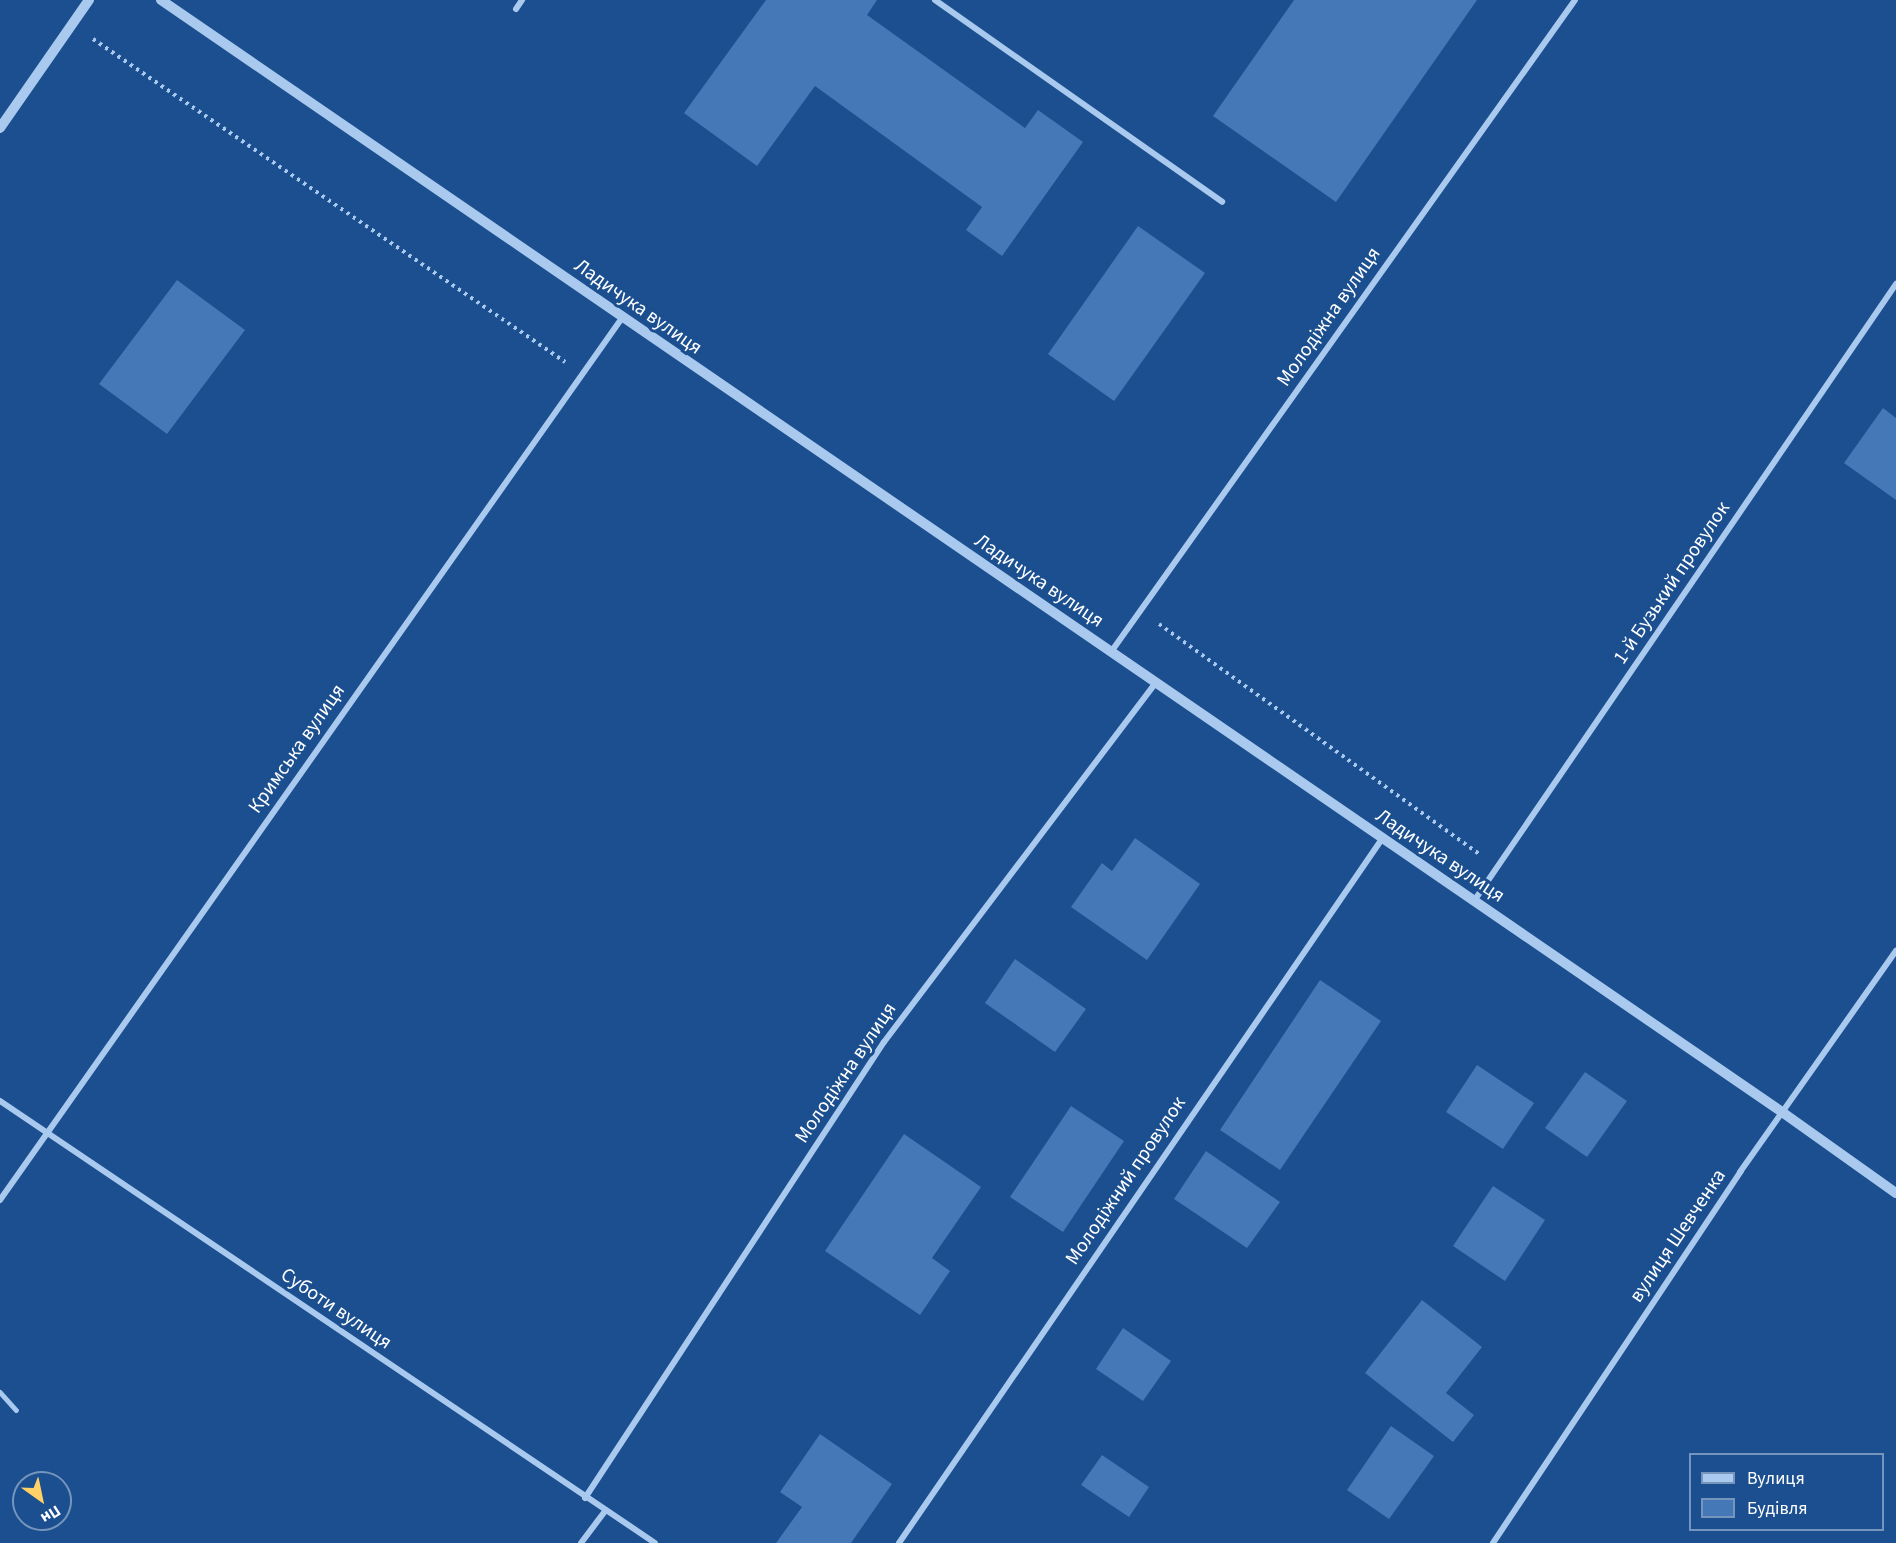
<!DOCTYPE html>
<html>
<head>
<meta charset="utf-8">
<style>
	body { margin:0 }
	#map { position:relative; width:1896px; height:1543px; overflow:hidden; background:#1b4f8f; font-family:"Source Sans 3",sans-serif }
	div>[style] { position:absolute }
	.building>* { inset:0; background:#4478b7 }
	.path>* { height:4px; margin-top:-2px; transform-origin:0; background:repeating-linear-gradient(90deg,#a9c9ee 0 3px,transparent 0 7.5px) }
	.service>* { height:4.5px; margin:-2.25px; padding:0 2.25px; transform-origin:2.25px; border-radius:2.25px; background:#a9c9ee }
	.minor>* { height:6px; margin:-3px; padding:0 3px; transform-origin:3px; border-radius:3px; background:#a9c9ee }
	.tertiary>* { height:10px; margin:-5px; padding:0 5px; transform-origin:5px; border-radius:5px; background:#a9c9ee }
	span { translate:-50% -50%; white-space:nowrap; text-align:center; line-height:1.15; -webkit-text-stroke:6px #1b4f8f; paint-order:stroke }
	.street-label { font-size:20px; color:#fff }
	.legend { position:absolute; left:1689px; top:1453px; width:195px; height:78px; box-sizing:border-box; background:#1b4f8f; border:2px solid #7695bc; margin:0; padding:8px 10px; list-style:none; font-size:18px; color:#fff }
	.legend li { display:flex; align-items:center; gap:12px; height:30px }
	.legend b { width:30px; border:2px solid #7695bc }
	.north { position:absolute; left:12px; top:1471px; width:60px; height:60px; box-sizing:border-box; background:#1b4f8f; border:2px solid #7695bc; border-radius:50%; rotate:147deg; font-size:16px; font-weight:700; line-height:24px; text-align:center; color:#fff }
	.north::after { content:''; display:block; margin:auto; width:21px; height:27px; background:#ffd166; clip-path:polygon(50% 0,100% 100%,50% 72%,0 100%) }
</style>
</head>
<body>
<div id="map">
	<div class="building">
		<i style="clip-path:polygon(766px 0,877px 0,867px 15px,1025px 128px,1038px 110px,1083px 142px,1002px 256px,966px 230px,982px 207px,815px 86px,757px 166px,684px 113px)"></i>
		<i style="clip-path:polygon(1294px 0,1477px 0,1336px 202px,1213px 116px)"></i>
		<i style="clip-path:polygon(1138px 226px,1205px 273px,1114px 401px,1048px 354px)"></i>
		<i style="clip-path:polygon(177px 280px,245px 330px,167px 434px,99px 384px)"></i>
		<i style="clip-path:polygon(1883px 408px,1896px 418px,1896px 500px,1844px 463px)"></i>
		<i style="clip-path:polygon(1135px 838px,1200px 884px,1147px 960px,1071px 907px,1102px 863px,1112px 871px)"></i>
		<i style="clip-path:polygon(1015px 959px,1086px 1009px,1055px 1052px,985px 1003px)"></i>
		<i style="clip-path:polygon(1320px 980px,1381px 1021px,1280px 1170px,1220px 1130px)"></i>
		<i style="clip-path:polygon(1477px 1065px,1534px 1103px,1503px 1149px,1446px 1112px)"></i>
		<i style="clip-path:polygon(1585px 1072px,1627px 1101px,1587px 1157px,1545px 1128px)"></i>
		<i style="clip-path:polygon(1071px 1106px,1124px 1141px,1063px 1232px,1010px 1197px)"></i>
		<i style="clip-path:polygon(904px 1134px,981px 1187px,932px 1258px,950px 1271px,920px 1315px,825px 1251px)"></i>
		<i style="clip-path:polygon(1206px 1151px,1280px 1202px,1247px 1248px,1174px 1199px)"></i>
		<i style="clip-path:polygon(1493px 1186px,1545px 1220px,1505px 1281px,1453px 1246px)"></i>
		<i style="clip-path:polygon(1422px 1300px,1482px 1347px,1446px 1393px,1474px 1415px,1453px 1442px,1365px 1373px)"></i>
		<i style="clip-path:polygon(1123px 1328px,1171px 1361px,1143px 1401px,1096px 1369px)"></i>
		<i style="clip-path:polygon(1391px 1426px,1434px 1456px,1389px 1519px,1347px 1490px)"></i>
		<i style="clip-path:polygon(820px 1434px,892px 1484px,851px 1543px,776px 1543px,802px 1507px,780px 1492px)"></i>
		<i style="clip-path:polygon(1102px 1455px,1149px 1487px,1129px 1517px,1081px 1485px)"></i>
	</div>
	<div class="path">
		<i style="left:93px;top:39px;width:572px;rotate:34.38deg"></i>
		<i style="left:1159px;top:624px;width:394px;rotate:35.7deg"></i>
	</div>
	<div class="service">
		<i style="left:0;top:1392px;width:24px;rotate:48deg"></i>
	</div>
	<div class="minor">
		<i style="left:935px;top:0;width:351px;rotate:35.1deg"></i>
		<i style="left:516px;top:9px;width:11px;rotate:-56deg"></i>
		<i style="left:1111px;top:652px;width:800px;rotate:-54.56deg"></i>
		<i style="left:1474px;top:901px;width:748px;rotate:-55.63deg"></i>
		<i style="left:0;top:1101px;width:790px;rotate:34.01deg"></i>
		<i style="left:0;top:1200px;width:1079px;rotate:-54.81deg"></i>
		<i style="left:585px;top:1498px;width:545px;rotate:-56.75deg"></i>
		<i style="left:884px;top:1042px;width:450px;rotate:-52.9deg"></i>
		<i style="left:581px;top:1543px;width:40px;rotate:-53deg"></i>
		<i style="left:899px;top:1543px;width:854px;rotate:-55.55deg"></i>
		<i style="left:1493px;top:1543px;width:446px;rotate:-56.3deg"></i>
		<i style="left:1740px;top:1172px;width:271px;rotate:-54.8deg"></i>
	</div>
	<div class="tertiary">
		<i style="left:161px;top:0;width:1966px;rotate:34.45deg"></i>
		<i style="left:1782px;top:1112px;width:140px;rotate:35.4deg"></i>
		<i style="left:0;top:128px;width:156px;rotate:-55.2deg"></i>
	</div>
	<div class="street-label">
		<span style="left:638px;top:307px;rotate:35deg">Ладичука вулиця</span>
		<span style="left:1329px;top:317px;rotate:-55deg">Молодіжна вулиця</span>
		<span style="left:1039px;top:581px;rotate:34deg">Ладичука вулиця</span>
		<span style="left:1672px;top:583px;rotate:-56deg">1-й Бузький провулок</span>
		<span style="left:297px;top:749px;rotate:-55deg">Кримська вулиця</span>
		<span style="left:1440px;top:856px;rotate:34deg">Ладичука вулиця</span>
		<span style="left:846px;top:1073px;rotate:-56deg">Молодіжна вулиця</span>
		<span style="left:1126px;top:1181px;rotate:-56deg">Молодіжний провулок</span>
		<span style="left:1678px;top:1236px;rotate:-56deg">вулиця Шевченка</span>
		<span style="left:336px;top:1309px;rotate:34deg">Суботи вулиця</span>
	</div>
	<ul class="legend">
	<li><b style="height:8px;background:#a9c9ee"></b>Вулиця</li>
	<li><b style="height:16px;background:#4478b7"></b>Будівля</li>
	</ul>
	<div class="north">Пн</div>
</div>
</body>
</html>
